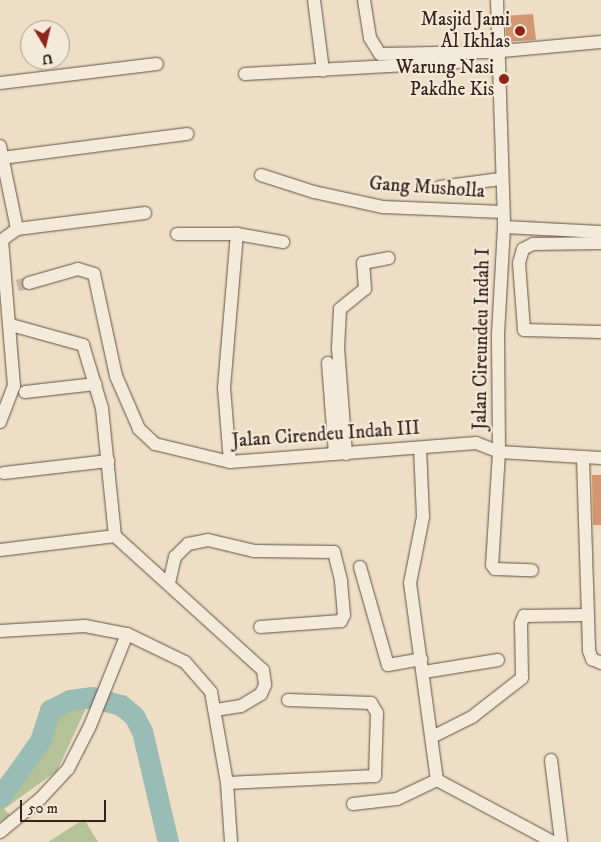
<!DOCTYPE html>
<html>
<head>
<meta charset="utf-8">
<style>
	body { margin:0 }
	#map { position:relative; width:601px; height:842px; overflow:hidden; background:#eddec5; font-family:"IM FELL DW Pica",serif }
	div>[style] { position:absolute }
	.green>* { inset:0; background:#b5c297 }
	.river>* { height:21px; margin:-10.5px; padding:0 10.5px; transform-origin:10.5px; border-radius:10.5px; background:#99bcb5 }
	.building>* { inset:0; background:#d29671 }
	.minor-tunnel>* { height:12px; margin-top:-6px; transform-origin:0; background:repeating-linear-gradient(90deg,#c8b9a3 0 12px,transparent 0 18px) }
	.roads { filter:drop-shadow(0 0 1px #625246) drop-shadow(0 0 1px #625246) }
	.minor>* { height:12px; margin:-6px; padding:0 6px; transform-origin:6px; border-radius:6px; background:#f3ead9 }
	.dots>* { width:14px; height:14px; translate:-50% -50%; box-sizing:border-box; border:2px solid #f3ead9; border-radius:50% }
	span { translate:-50% -50%; white-space:nowrap; text-align:center; line-height:1.15; -webkit-text-stroke:4.5px #f3ead9; paint-order:stroke }
	.poi-label { font-size:19px; color:#34231c }
	.right { translate:-100% -50%; text-align:right }
	.street-label { font-size:19px; color:#34231c }
	.north { position:absolute; left:20px; top:20px; width:50px; height:50px; box-sizing:border-box; background:#f3ead9; border:1px solid #a79a8d; border-radius:50%; rotate:171deg; font-size:14px; font-weight:700; line-height:20px; text-align:center; color:#34231c }
	.north::after { content:''; display:block; margin:auto; width:18px; height:22px; background:#8f2418; clip-path:polygon(50% 0,100% 100%,50% 72%,0 100%) }
	.scale { position:absolute; left:20px; top:800px; width:86px; height:22px; box-sizing:border-box; border:2px solid #34231c; border-top:0; padding-left:6px; font-size:15px; line-height:18px; white-space:nowrap; color:#34231c; -webkit-text-stroke:4px #f3ead9; paint-order:stroke }
</style>
</head>
<body>
<div id="map">
	<div class="green">
		<i style="clip-path:polygon(91px 697px,57px 771px,4px 809px,10px 815px,0 822px,0 797px,40px 741px,50px 710px,70px 700px)"></i>
		<i style="clip-path:polygon(84px 819px,98px 842px,48px 842px)"></i>
	</div>
	<div class="river">
		<i style="left:0;top:797px;width:69px;rotate:-54.5deg"></i>
		<i style="left:40px;top:741px;width:33px;rotate:-72deg"></i>
		<i style="left:50px;top:710px;width:22px;rotate:-27deg"></i>
		<i style="left:70px;top:700px;width:21px;rotate:-8deg"></i>
		<i style="left:91px;top:697px;width:31px;rotate:15deg"></i>
		<i style="left:121px;top:705px;width:17px;rotate:40deg"></i>
		<i style="left:134px;top:716px;width:17px;rotate:62deg"></i>
		<i style="left:142px;top:731px;width:114px;rotate:76.8deg"></i>
	</div>
	<div class="building">
		<i style="clip-path:polygon(533px 14px,536px 40px,506px 42px,506px 16px)"></i>
		<i style="clip-path:polygon(592px 475px,601px 475px,601px 525px,593px 525px)"></i>
	</div>
	<div class="minor-tunnel">
		<i style="left:0;top:290px;width:30px;rotate:-14deg"></i>
	</div>
	<div class="roads">
		<div class="minor">
			<i style="left:314px;top:0;width:71px;rotate:82.7deg"></i>
			<i style="left:364px;top:0;width:38px;rotate:81deg"></i>
			<i style="left:370px;top:38px;width:19px;rotate:58deg"></i>
			<i style="left:380px;top:54px;width:111px;rotate:-1deg"></i>
			<i style="left:491px;top:52px;width:110px;rotate:-5.2deg"></i>
			<i style="left:497px;top:0;width:227px;rotate:88.2deg"></i>
			<i style="left:504px;top:227px;width:109px;rotate:93.2deg"></i>
			<i style="left:498px;top:336px;width:116px;rotate:89.5deg"></i>
			<i style="left:499px;top:452px;width:113px;rotate:93.5deg"></i>
			<i style="left:492px;top:565px;width:5px;rotate:53deg"></i>
			<i style="left:495px;top:569px;width:37px;rotate:2deg"></i>
			<i style="left:245px;top:74px;width:212px;rotate:-3.2deg"></i>
			<i style="left:0;top:83px;width:158px;rotate:-6.9deg"></i>
			<i style="left:0;top:146px;width:85px;rotate:78.4deg"></i>
			<i style="left:2px;top:158px;width:187px;rotate:-7.4deg"></i>
			<i style="left:261px;top:175px;width:56px;rotate:17.8deg"></i>
			<i style="left:314px;top:192px;width:71px;rotate:12.3deg"></i>
			<i style="left:383px;top:207px;width:120px;rotate:2.4deg"></i>
			<i style="left:440px;top:187px;width:61px;rotate:-7.6deg"></i>
			<i style="left:504px;top:227px;width:97px;rotate:3deg"></i>
			<i style="left:177px;top:234px;width:60px"></i>
			<i style="left:601px;top:243px;width:68px;rotate:179.2deg"></i>
			<i style="left:533px;top:244px;width:11px;rotate:153deg"></i>
			<i style="left:523px;top:249px;width:15px;rotate:106deg"></i>
			<i style="left:519px;top:263px;width:67px;rotate:85.7deg"></i>
			<i style="left:524px;top:330px;width:77px;rotate:1.5deg"></i>
			<i style="left:29px;top:283px;width:51px;rotate:-15.9deg"></i>
			<i style="left:78px;top:269px;width:17px;rotate:17deg"></i>
			<i style="left:94px;top:274px;width:104px;rotate:77.8deg"></i>
			<i style="left:116px;top:376px;width:58px;rotate:66.5deg"></i>
			<i style="left:139px;top:429px;width:22px;rotate:43deg"></i>
			<i style="left:155px;top:444px;width:77px;rotate:13.5deg"></i>
			<i style="left:230px;top:462px;width:247px;rotate:-4.4deg"></i>
			<i style="left:476px;top:443px;width:25px;rotate:21deg"></i>
			<i style="left:499px;top:452px;width:102px;rotate:3.4deg"></i>
			<i style="left:11px;top:325px;width:75px;rotate:15.5deg"></i>
			<i style="left:83px;top:345px;width:66px;rotate:73.2deg"></i>
			<i style="left:102px;top:408px;width:129px;rotate:84.2deg"></i>
			<i style="left:115px;top:536px;width:200px;rotate:42.2deg"></i>
			<i style="left:263px;top:670px;width:15px;rotate:82deg"></i>
			<i style="left:265px;top:685px;width:10px;rotate:114deg"></i>
			<i style="left:261px;top:694px;width:23px;rotate:149deg"></i>
			<i style="left:241px;top:706px;width:25px;rotate:171deg"></i>
			<i style="left:328px;top:363px;width:91px;rotate:85.6deg"></i>
			<i style="left:25px;top:392px;width:71px;rotate:-6.4deg"></i>
			<i style="left:0;top:422px;width:39px;rotate:-69deg"></i>
			<i style="left:14px;top:386px;width:146px;rotate:-94.7deg"></i>
			<i style="left:2px;top:240px;width:19px;rotate:-36deg"></i>
			<i style="left:17px;top:229px;width:129px;rotate:-7.1deg"></i>
			<i style="left:420px;top:448px;width:69px;rotate:87.5deg"></i>
			<i style="left:423px;top:517px;width:67px;rotate:101.1deg"></i>
			<i style="left:410px;top:583px;width:199px;rotate:82.2deg"></i>
			<i style="left:346px;top:454px;width:106px;rotate:-94.3deg"></i>
			<i style="left:338px;top:348px;width:39px;rotate:-87deg"></i>
			<i style="left:340px;top:309px;width:32px;rotate:-39deg"></i>
			<i style="left:365px;top:289px;width:26px;rotate:-94deg"></i>
			<i style="left:363px;top:263px;width:26px;rotate:-11deg"></i>
			<i style="left:583px;top:458px;width:193px;rotate:88.2deg"></i>
			<i style="left:589px;top:651px;width:9px;rotate:69deg"></i>
			<i style="left:592px;top:659px;width:10px;rotate:24deg"></i>
			<i style="left:230px;top:462px;width:74px;rotate:-94.6deg"></i>
			<i style="left:224px;top:388px;width:155px;rotate:-85.2deg"></i>
			<i style="left:237px;top:234px;width:47px;rotate:9.9deg"></i>
			<i style="left:4px;top:473px;width:105px;rotate:-6.6deg"></i>
			<i style="left:0;top:550px;width:116px;rotate:-6.9deg"></i>
			<i style="left:360px;top:567px;width:102px;rotate:74.1deg"></i>
			<i style="left:388px;top:665px;width:34px;rotate:-10deg"></i>
			<i style="left:169px;top:583px;width:27px;rotate:-77deg"></i>
			<i style="left:175px;top:557px;width:18px;rotate:-45deg"></i>
			<i style="left:188px;top:544px;width:20px;rotate:-11deg"></i>
			<i style="left:208px;top:540px;width:47px;rotate:13.4deg"></i>
			<i style="left:254px;top:551px;width:80px;rotate:0.7deg"></i>
			<i style="left:334px;top:552px;width:30px;rotate:76deg"></i>
			<i style="left:341px;top:581px;width:34px;rotate:85deg"></i>
			<i style="left:344px;top:615px;width:7px;rotate:117deg"></i>
			<i style="left:341px;top:621px;width:81px;rotate:175.8deg"></i>
			<i style="left:0;top:631px;width:85px;rotate:-3.4deg"></i>
			<i style="left:85px;top:626px;width:43px;rotate:10.8deg"></i>
			<i style="left:424px;top:672px;width:75px;rotate:-9.2deg"></i>
			<i style="left:432px;top:737px;width:45px;rotate:-26.6deg"></i>
			<i style="left:472px;top:717px;width:63px;rotate:-38deg"></i>
			<i style="left:522px;top:678px;width:55px;rotate:-91deg"></i>
			<i style="left:521px;top:623px;width:8px;rotate:-67deg"></i>
			<i style="left:524px;top:616px;width:63px;rotate:-0.9deg"></i>
			<i style="left:551px;top:760px;width:83px;rotate:83deg"></i>
			<i style="left:437px;top:780px;width:132px;rotate:28.1deg"></i>
			<i style="left:227px;top:783px;width:148px;rotate:-2.7deg"></i>
			<i style="left:375px;top:776px;width:63px;rotate:-88.2deg"></i>
			<i style="left:377px;top:713px;width:12px;rotate:-121deg"></i>
			<i style="left:371px;top:703px;width:83px;rotate:-177.9deg"></i>
			<i style="left:353px;top:804px;width:44px;rotate:-6.5deg"></i>
			<i style="left:397px;top:799px;width:44px;rotate:-25.4deg"></i>
			<i style="left:0;top:832px;width:52px;rotate:-39.5deg"></i>
			<i style="left:40px;top:799px;width:41px;rotate:-47deg"></i>
			<i style="left:68px;top:769px;width:48px;rotate:-62.9deg"></i>
			<i style="left:90px;top:726px;width:99px;rotate:-68.1deg"></i>
			<i style="left:127px;top:634px;width:64px;rotate:25.8deg"></i>
			<i style="left:185px;top:662px;width:40px;rotate:49deg"></i>
			<i style="left:211px;top:692px;width:92px;rotate:80deg"></i>
			<i style="left:227px;top:783px;width:59px;rotate:86.1deg"></i>
		</div>
	</div>
	<div class="dots">
		<i style="left:520px;top:31px;background:#8f2418"></i>
		<i style="left:504px;top:79px;background:#8f2418"></i>
	</div>
	<div class="poi-label">
		<span class="right" style="left:510px;top:31px">Masjid Jami<br>Al Ikhlas</span>
		<span class="right" style="left:494px;top:79px">Warung Nasi<br>Pakdhe Kis</span>
	</div>
	<div class="street-label">
		<span style="left:427px;top:188px;rotate:4deg">Gang Musholla</span>
		<span style="left:482px;top:339px;rotate:-89deg">Jalan Cireundeu Indah I</span>
		<span style="left:326px;top:435px;rotate:-4deg">Jalan Cirendeu Indah III</span>
	</div>
	<div class="north">U</div>
	<div class="scale">50 m</div>
</div>
</body>
</html>
